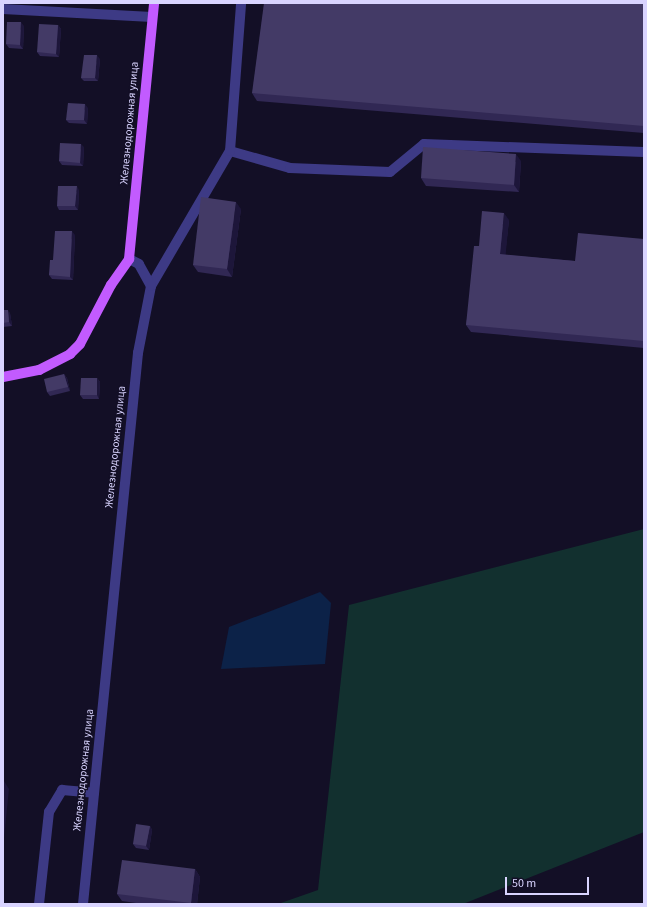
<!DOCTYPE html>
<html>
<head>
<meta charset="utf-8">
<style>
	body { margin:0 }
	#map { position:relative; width:647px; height:907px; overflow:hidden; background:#130f26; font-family:"Source Sans 3",sans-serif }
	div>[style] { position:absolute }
	.green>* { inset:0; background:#12302f }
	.water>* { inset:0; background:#0c2248 }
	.minor>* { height:10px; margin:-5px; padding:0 5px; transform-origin:5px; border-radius:5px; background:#3d3a85 }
	.major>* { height:10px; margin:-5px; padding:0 5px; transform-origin:5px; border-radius:5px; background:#c25bff }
	.wall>* { inset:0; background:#312854 }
	.shaded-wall>* { inset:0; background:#1d163a }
	.building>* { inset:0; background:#433a66 }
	span { translate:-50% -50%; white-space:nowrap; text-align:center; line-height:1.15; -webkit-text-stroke:3px #130f26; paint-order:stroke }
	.street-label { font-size:11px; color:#d9d4ff }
	.frame { position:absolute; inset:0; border:4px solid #d9d4ff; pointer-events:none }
	.scale { position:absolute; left:505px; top:877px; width:84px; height:18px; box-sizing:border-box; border:2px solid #d9d4ff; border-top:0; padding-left:5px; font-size:12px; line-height:14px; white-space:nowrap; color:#d9d4ff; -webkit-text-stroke:3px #130f26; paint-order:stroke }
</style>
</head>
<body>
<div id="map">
	<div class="green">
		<i style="clip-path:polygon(644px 529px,644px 832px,463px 904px,278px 904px,318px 890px,349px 605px)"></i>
	</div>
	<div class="water">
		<i style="clip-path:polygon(320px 592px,331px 603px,325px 664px,221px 669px,229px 627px)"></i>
	</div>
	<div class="minor">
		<i style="left:3px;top:9px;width:149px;rotate:3.1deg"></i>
		<i style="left:230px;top:151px;width:62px;rotate:15.8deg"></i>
		<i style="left:290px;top:168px;width:100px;rotate:2.3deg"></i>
		<i style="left:390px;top:172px;width:44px;rotate:-39.5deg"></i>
		<i style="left:424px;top:144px;width:220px;rotate:2.1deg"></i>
		<i style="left:151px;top:286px;width:156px;rotate:-59.7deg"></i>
		<i style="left:230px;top:151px;width:148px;rotate:-85.7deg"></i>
		<i style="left:39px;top:904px;width:93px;rotate:-83.8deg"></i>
		<i style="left:49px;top:812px;width:26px;rotate:-59deg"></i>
		<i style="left:62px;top:790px;width:32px;rotate:5deg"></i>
		<i style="left:83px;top:904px;width:554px;rotate:-84.3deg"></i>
		<i style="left:138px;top:353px;width:68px;rotate:-79deg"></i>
		<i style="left:151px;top:286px;width:25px;rotate:-119deg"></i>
		<i style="left:139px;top:264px;width:11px;rotate:-153deg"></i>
	</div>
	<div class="major">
		<i style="left:3px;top:377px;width:37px;rotate:-11deg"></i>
		<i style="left:39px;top:370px;width:35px;rotate:-27deg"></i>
		<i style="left:70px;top:354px;width:14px;rotate:-45deg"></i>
		<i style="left:80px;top:344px;width:67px;rotate:-62.3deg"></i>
		<i style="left:111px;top:285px;width:32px;rotate:-55deg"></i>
		<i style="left:129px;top:259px;width:257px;rotate:-84.4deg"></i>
	</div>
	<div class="wall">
		<i style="clip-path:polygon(644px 3px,644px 133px,257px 101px,252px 93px)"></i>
		<i style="clip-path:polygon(58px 25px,61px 29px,59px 57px,40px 56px,37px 52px)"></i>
		<i style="clip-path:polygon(24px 26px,23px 49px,9px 48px,6px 44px)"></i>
		<i style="clip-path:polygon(100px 59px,98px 81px,84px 81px,81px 78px)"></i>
		<i style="clip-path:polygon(88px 108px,87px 124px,69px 123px,66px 120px)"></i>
		<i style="clip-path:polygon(84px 147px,83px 166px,62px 165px,59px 161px)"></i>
		<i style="clip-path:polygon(521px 161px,519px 192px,426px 186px,421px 178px)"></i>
		<i style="clip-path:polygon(79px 190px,78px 210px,59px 210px,57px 206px)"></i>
		<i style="clip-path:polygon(241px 209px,232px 277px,198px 272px,193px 265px)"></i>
		<i style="clip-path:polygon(509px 220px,505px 255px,575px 261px,644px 239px,644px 348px,471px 332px,466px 325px,479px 246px)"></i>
		<i style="clip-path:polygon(75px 235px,73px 280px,52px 279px,49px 275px,53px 260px)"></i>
		<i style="clip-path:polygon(3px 310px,10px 313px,12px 326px,3px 327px)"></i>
		<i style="clip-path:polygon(64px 374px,67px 378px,70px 391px,50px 396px,47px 392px)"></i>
		<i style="clip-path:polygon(97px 378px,100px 382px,99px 399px,83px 399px,80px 395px)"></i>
		<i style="clip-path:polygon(150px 826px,152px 830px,149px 850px,136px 848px,133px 844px)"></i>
		<i style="clip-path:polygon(195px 869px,200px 877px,197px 904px,143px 904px,122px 901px,117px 894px)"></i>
	</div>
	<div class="shaded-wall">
		<i style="clip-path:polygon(21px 22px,24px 26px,23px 49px,20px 45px)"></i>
		<i style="clip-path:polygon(58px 25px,61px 29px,59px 57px,56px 54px)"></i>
		<i style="clip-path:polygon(97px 55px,100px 59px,98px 81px,95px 78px)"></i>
		<i style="clip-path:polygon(85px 104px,88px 108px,87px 124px,84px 120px)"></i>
		<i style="clip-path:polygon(81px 144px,84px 147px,83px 166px,80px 163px)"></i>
		<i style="clip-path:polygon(516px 154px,521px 161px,519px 192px,514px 185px)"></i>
		<i style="clip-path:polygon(77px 186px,79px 190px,78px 210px,75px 206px)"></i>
		<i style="clip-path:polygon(236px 202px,241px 209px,232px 277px,227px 269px)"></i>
		<i style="clip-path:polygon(504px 213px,509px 220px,505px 261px,500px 254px)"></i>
		<i style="clip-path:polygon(72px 231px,75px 235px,73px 280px,70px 277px)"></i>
		<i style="clip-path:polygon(8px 310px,10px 313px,12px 326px,9px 322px)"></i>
		<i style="clip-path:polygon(64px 374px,67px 378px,70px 391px,68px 387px)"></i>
		<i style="clip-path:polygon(97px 378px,100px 382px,99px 399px,97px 395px)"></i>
		<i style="clip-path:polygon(4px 781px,9px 789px,3px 848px,3px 792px)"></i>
		<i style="clip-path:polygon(150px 826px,152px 830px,149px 850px,146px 846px)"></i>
		<i style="clip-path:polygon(195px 869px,200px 877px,197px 904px,191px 904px,191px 903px)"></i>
	</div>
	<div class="building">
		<i style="clip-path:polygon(264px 3px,644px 3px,644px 126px,252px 93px)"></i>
		<i style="clip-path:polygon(7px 22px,21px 22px,20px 45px,6px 44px)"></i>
		<i style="clip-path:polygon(39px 24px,58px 25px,56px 54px,37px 52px)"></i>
		<i style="clip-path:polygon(84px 55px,97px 55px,95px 78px,81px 78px)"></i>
		<i style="clip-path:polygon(68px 103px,85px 104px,84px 120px,66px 120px)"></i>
		<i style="clip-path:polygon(60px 143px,81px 144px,80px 163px,59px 161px)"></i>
		<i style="clip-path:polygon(423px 147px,516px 154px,514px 185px,421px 178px)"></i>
		<i style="clip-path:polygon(58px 186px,77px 186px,75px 206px,57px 206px)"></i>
		<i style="clip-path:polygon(201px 197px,236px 202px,227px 269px,193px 265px)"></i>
		<i style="clip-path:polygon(482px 211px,504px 213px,500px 254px,575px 261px,578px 233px,644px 239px,644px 341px,466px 325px,474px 246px,479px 246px)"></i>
		<i style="clip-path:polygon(55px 231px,72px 231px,70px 277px,49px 275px,50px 260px,53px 260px)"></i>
		<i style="clip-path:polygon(3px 310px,8px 310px,9px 322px,3px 323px)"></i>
		<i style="clip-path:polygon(64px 374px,68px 387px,47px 392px,44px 379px)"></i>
		<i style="clip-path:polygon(81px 378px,97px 378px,97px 395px,80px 395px)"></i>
		<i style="clip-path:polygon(3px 781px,4px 781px,3px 792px)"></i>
		<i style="clip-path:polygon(136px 824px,150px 826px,146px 846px,133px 844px)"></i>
		<i style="clip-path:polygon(122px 860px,195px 869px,191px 903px,117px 894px)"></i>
	</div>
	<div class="street-label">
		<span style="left:130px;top:123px;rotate:-85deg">Железнодорожная улица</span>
		<span style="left:116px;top:447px;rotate:-84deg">Железнодорожная улица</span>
		<span style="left:84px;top:770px;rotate:-84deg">Железнодорожная улица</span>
	</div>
	<div class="frame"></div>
	<div class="scale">50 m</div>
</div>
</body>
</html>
